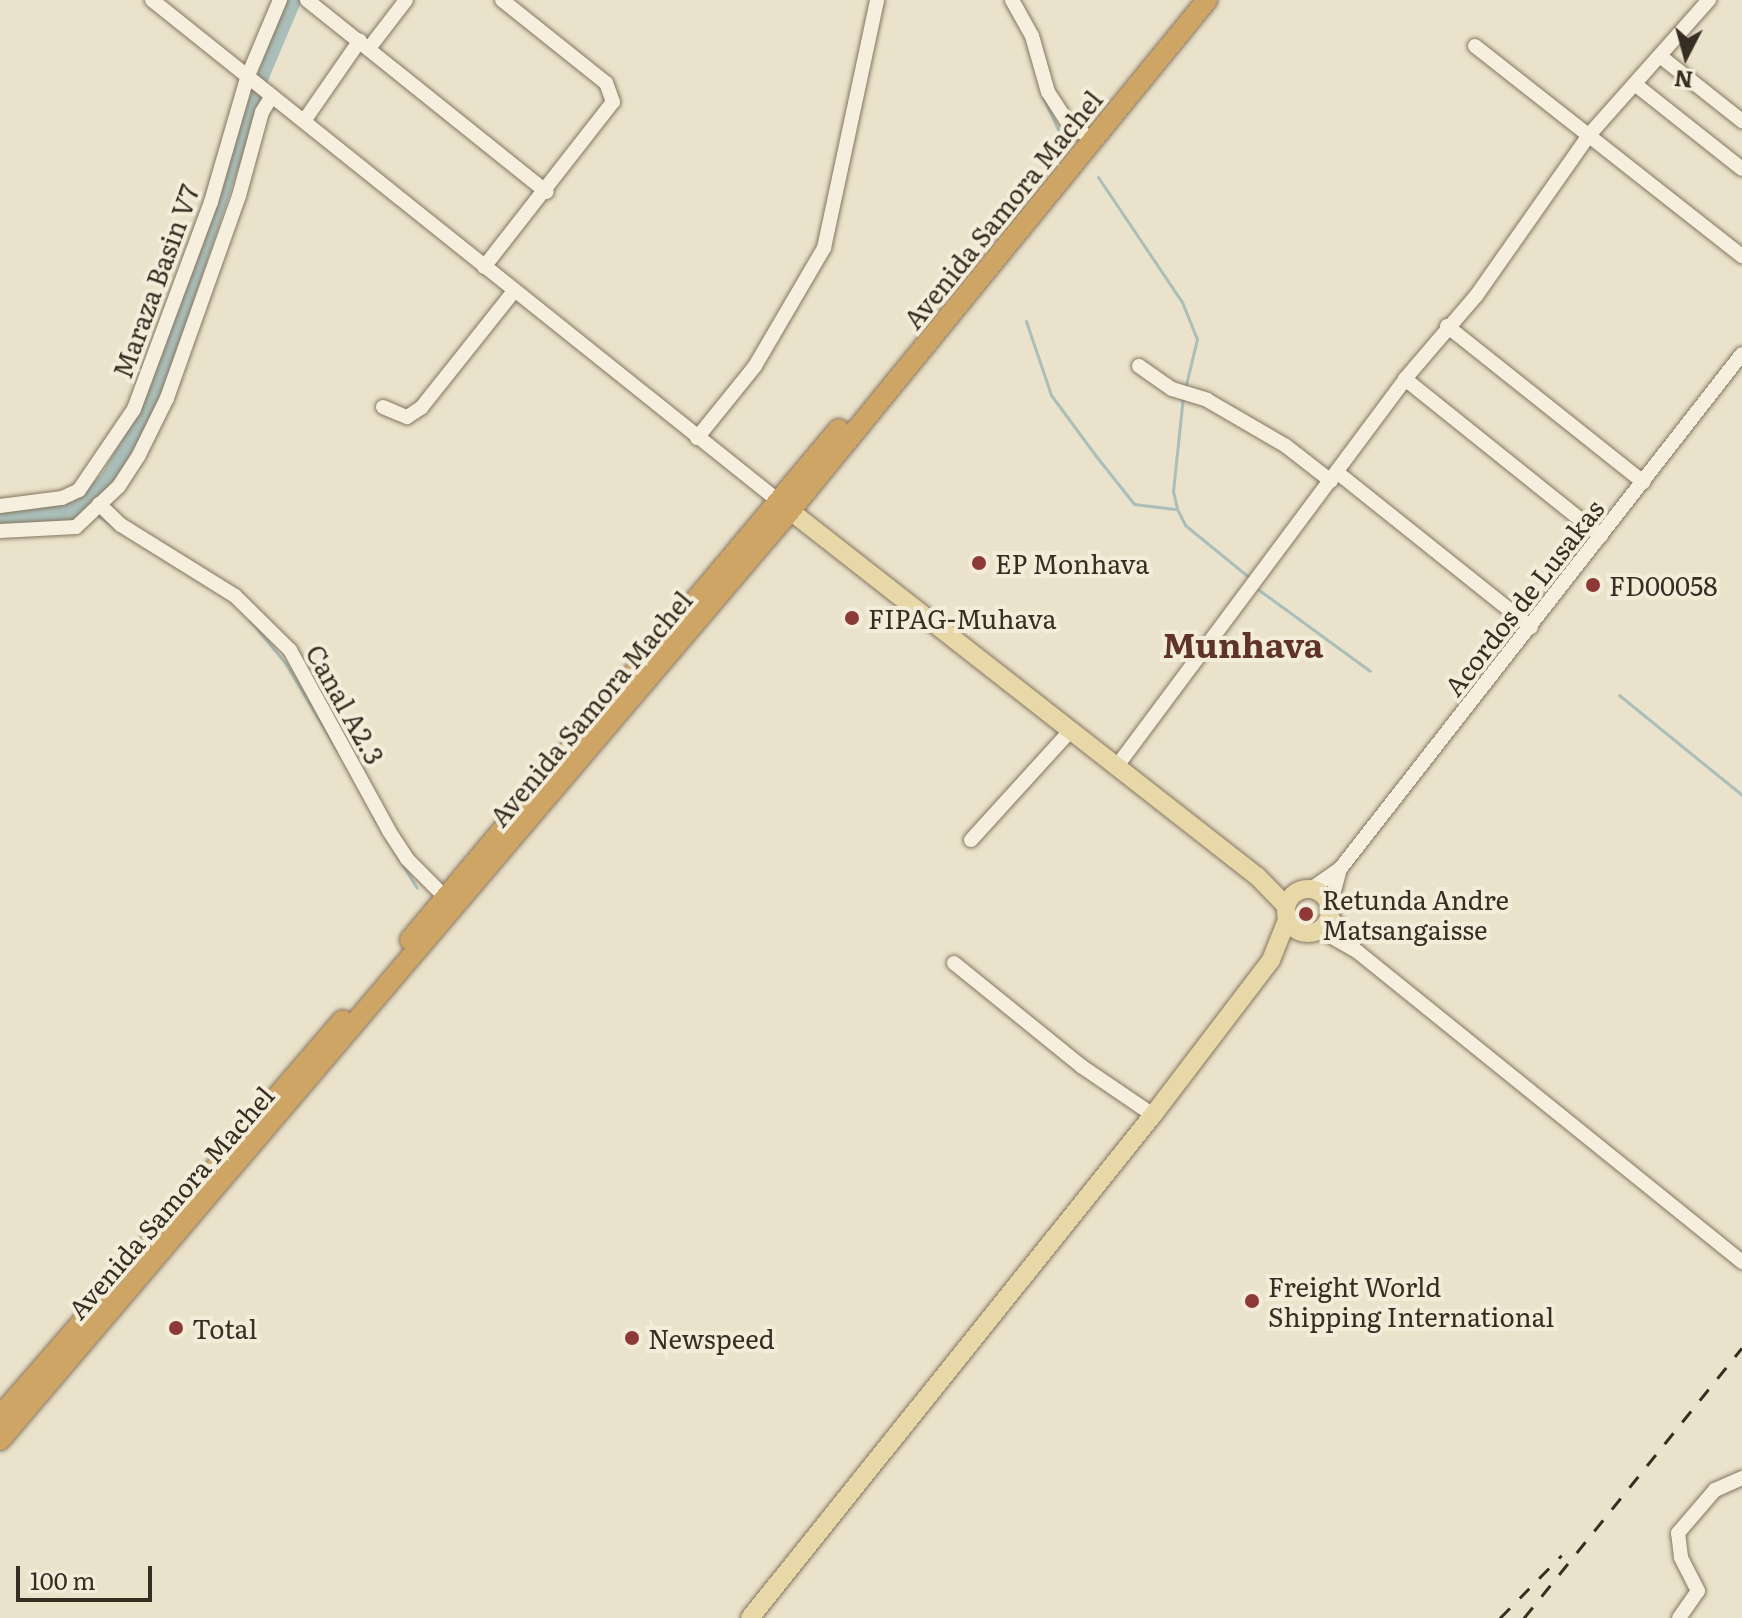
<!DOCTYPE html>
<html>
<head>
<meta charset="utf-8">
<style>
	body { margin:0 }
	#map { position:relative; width:1742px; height:1618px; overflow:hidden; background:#eae2ca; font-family:Literata,serif }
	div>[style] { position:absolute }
	.water>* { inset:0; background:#aabfba }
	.stream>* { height:3px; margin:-1.5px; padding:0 1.5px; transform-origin:1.5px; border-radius:1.5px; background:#aabfba }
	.roads { filter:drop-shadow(0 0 2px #857560) drop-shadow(0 0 2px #857560) }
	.minor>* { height:14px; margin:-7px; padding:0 7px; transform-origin:7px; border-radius:7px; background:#f6efdd }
	.major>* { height:18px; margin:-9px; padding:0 9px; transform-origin:9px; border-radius:9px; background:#e8d7a7 }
	.major>.ring { margin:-9px; padding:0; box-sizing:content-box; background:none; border:18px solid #e8d7a7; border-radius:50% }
	.highway>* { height:20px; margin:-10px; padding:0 10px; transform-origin:10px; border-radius:10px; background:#cfa565 }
	.rail>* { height:3px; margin-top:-1.5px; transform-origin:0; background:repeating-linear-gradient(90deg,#372d22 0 14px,transparent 0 28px) }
	.dots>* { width:22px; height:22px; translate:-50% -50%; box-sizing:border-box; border:4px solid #f2ecd9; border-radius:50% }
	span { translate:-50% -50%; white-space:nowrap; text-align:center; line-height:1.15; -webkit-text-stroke:8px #f2ecd9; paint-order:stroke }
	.street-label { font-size:26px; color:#372d22 }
	.poi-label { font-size:26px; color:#372d22 }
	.left { translate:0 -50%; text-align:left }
	.district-label { font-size:34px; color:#5f3426; font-weight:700 }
	.north { position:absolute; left:1646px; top:16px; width:80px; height:80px; -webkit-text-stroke:6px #f2ecd9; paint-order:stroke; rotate:186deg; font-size:22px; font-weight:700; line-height:32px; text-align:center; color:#372d22 }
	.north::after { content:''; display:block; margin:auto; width:28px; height:36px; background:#372d22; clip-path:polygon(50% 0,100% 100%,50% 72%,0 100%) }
	.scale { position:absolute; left:16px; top:1566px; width:136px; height:36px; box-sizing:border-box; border:4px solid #372d22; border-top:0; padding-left:10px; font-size:24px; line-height:28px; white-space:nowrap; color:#372d22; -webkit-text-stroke:6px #f2ecd9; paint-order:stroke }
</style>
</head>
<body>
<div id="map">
	<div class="water">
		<i style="clip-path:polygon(284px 0,302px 0,267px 83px,160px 401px,116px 481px,78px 520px,0 525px,0 510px,73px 502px,101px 475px,138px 413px)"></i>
	</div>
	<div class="stream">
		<i style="left:1043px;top:97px;width:40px;rotate:65deg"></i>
		<i style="left:1098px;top:177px;width:151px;rotate:56.1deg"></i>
		<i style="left:1182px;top:302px;width:40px;rotate:68deg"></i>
		<i style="left:1197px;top:339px;width:51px;rotate:103.5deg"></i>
		<i style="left:1026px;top:321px;width:78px;rotate:71.3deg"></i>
		<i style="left:1051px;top:395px;width:76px;rotate:53.6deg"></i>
		<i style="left:1096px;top:456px;width:61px;rotate:51.6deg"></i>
		<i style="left:1134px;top:504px;width:41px;rotate:7deg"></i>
		<i style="left:1183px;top:396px;width:96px;rotate:96deg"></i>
		<i style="left:1173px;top:491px;width:18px;rotate:77deg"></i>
		<i style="left:1177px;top:509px;width:18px;rotate:63deg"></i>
		<i style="left:1185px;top:525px;width:84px;rotate:39.2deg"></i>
		<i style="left:96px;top:514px;width:32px;rotate:36deg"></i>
		<i style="left:1259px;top:590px;width:137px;rotate:36.1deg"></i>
		<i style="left:250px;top:620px;width:57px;rotate:50.7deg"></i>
		<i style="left:286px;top:664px;width:100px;rotate:59.3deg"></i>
		<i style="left:1619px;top:695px;width:159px;rotate:39.1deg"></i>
		<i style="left:373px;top:816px;width:84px;rotate:58.6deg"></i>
	</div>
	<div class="roads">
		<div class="minor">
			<i style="left:152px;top:0;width:799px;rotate:38.65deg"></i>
			<i style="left:307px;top:0;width:307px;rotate:38.7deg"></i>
			<i style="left:1012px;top:0;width:41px;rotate:60.9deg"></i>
			<i style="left:1032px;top:36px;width:58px;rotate:74.1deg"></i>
			<i style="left:1048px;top:92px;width:40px;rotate:57.1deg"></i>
			<i style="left:1070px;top:126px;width:15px;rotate:28deg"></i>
			<i style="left:1475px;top:46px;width:340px;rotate:38.2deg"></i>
			<i style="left:370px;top:47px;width:59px;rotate:-52.5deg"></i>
			<i style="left:1660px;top:56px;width:105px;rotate:38.4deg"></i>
			<i style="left:1636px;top:85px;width:135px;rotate:38.4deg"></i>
			<i style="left:304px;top:121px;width:98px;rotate:-55.3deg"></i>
			<i style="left:484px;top:267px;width:209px;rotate:-52deg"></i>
			<i style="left:613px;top:102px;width:20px;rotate:-110deg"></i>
			<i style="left:606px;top:83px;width:133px;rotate:-141.4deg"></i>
			<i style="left:1447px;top:326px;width:251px;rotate:38.5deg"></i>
			<i style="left:1139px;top:366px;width:40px;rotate:34.9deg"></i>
			<i style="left:1172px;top:389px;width:37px;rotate:17deg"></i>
			<i style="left:1207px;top:400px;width:91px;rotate:30.2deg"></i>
			<i style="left:1286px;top:446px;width:57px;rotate:37.9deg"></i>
			<i style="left:1405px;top:379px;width:251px;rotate:38.7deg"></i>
			<i style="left:383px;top:407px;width:26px;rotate:23deg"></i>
			<i style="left:407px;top:417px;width:17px;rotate:-33deg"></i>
			<i style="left:421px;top:408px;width:149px;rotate:-51.5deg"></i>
			<i style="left:697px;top:438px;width:92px;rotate:-51.1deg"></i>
			<i style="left:755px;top:366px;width:137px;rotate:-59.7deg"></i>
			<i style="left:824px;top:248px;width:254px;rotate:-77.9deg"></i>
			<i style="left:1338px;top:473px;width:247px;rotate:38.6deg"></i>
			<i style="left:99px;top:504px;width:30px;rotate:44deg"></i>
			<i style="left:121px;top:525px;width:134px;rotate:31.9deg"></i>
			<i style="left:235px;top:596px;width:77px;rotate:44.5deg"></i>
			<i style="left:290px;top:650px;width:206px;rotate:61.3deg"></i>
			<i style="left:389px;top:831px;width:33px;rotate:57deg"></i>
			<i style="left:407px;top:859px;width:55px;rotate:45deg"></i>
			<i style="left:0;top:506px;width:63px;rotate:-7.4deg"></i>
			<i style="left:62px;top:498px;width:19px;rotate:-25deg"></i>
			<i style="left:79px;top:490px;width:98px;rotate:-55.8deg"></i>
			<i style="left:134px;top:409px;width:221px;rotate:-69.6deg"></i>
			<i style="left:211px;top:202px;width:129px;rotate:-73.8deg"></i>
			<i style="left:247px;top:78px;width:85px;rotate:-67.1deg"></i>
			<i style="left:0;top:531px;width:76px;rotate:-3deg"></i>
			<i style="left:76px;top:527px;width:59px;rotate:-43.6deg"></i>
			<i style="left:119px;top:486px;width:37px;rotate:-57deg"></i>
			<i style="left:139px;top:455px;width:64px;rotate:-63.8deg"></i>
			<i style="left:167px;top:398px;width:214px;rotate:-70.4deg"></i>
			<i style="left:239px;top:196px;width:87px;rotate:-74.7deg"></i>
			<i style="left:262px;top:112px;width:19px;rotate:-58deg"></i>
			<i style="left:1117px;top:766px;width:482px;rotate:-53.3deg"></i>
			<i style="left:1405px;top:379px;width:109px;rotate:-49.5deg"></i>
			<i style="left:1476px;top:296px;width:197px;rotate:-54.9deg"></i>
			<i style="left:1589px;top:135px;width:181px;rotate:-48.4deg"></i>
			<i style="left:971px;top:840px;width:149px;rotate:-47.7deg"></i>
			<i style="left:1311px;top:889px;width:35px;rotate:-35deg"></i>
			<i style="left:1340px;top:869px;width:653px;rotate:-52.03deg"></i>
			<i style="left:1330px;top:906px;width:38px;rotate:-75deg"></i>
			<i style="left:1330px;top:915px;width:38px;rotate:53deg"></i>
			<i style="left:1320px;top:930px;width:44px;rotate:30.1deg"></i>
			<i style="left:1358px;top:952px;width:494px;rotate:38.9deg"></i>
			<i style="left:954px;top:963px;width:164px;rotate:39deg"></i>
			<i style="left:1081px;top:1066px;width:87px;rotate:34.2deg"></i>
			<i style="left:1679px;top:1618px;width:33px;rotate:-55deg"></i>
			<i style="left:1698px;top:1591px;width:38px;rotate:-117deg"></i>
			<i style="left:1681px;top:1557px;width:24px;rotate:-97deg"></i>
			<i style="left:1678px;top:1533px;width:57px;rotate:-49.3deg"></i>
			<i style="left:1715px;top:1490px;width:30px;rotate:-24deg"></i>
		</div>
		<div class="major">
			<i style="left:779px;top:502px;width:608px;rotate:38.06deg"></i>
			<i style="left:1258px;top:877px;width:40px;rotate:46deg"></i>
			<i class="ring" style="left:1286px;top:889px;width:26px;height:26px"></i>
			<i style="left:750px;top:1618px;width:645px;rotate:-51.3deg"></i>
			<i style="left:1153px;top:1115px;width:195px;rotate:-52.7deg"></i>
			<i style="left:1271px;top:960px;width:43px;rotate:-68.2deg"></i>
		</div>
		<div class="highway">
			<i style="left:410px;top:940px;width:667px;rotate:-49.99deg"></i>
			<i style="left:145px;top:1250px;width:303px;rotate:-49.3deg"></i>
			<i style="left:0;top:1416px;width:164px;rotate:-48.9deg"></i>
			<i style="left:0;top:1440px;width:1219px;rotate:-49.62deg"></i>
			<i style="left:790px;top:511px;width:660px;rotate:-50.78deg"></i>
		</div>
	</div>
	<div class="rail">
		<i style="left:1500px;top:1618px;width:88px;rotate:-45.5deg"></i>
		<i style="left:1524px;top:1618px;width:347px;rotate:-51.1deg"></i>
	</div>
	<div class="dots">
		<i style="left:979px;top:563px;background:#8d3a37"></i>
		<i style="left:1593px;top:585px;background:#8d3a37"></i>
		<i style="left:852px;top:618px;background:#8d3a37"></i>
		<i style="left:1306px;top:914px;background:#8d3a37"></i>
		<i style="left:1252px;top:1301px;background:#8d3a37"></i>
		<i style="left:176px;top:1328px;background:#8d3a37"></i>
		<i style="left:632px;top:1338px;background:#8d3a37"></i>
	</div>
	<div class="street-label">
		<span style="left:1002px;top:209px;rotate:-51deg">Avenida Samora Machel</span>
		<span style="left:155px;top:281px;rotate:-70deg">Maraza Basin V7</span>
		<span style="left:1523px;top:597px;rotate:-52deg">Acordos de Lusakas</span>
		<span style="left:346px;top:704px;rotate:61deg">Canal A2.3</span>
		<span style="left:590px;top:708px;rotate:-50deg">Avenida Samora Machel</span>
		<span style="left:170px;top:1202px;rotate:-49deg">Avenida Samora Machel</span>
	</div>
	<div class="poi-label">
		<span class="left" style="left:995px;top:563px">EP Monhava</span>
		<span class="left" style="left:1609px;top:585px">FD00058</span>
		<span class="left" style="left:868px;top:618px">FIPAG-Muhava</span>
		<span class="left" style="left:1322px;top:914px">Retunda Andre<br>Matsangaisse</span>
		<span class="left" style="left:1268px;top:1301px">Freight World<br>Shipping International</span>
		<span class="left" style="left:192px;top:1328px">Total</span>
		<span class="left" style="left:648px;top:1338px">Newspeed</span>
	</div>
	<div class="district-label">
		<span style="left:1243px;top:644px">Munhava</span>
	</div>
	<div class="north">N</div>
	<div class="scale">100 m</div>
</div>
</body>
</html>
